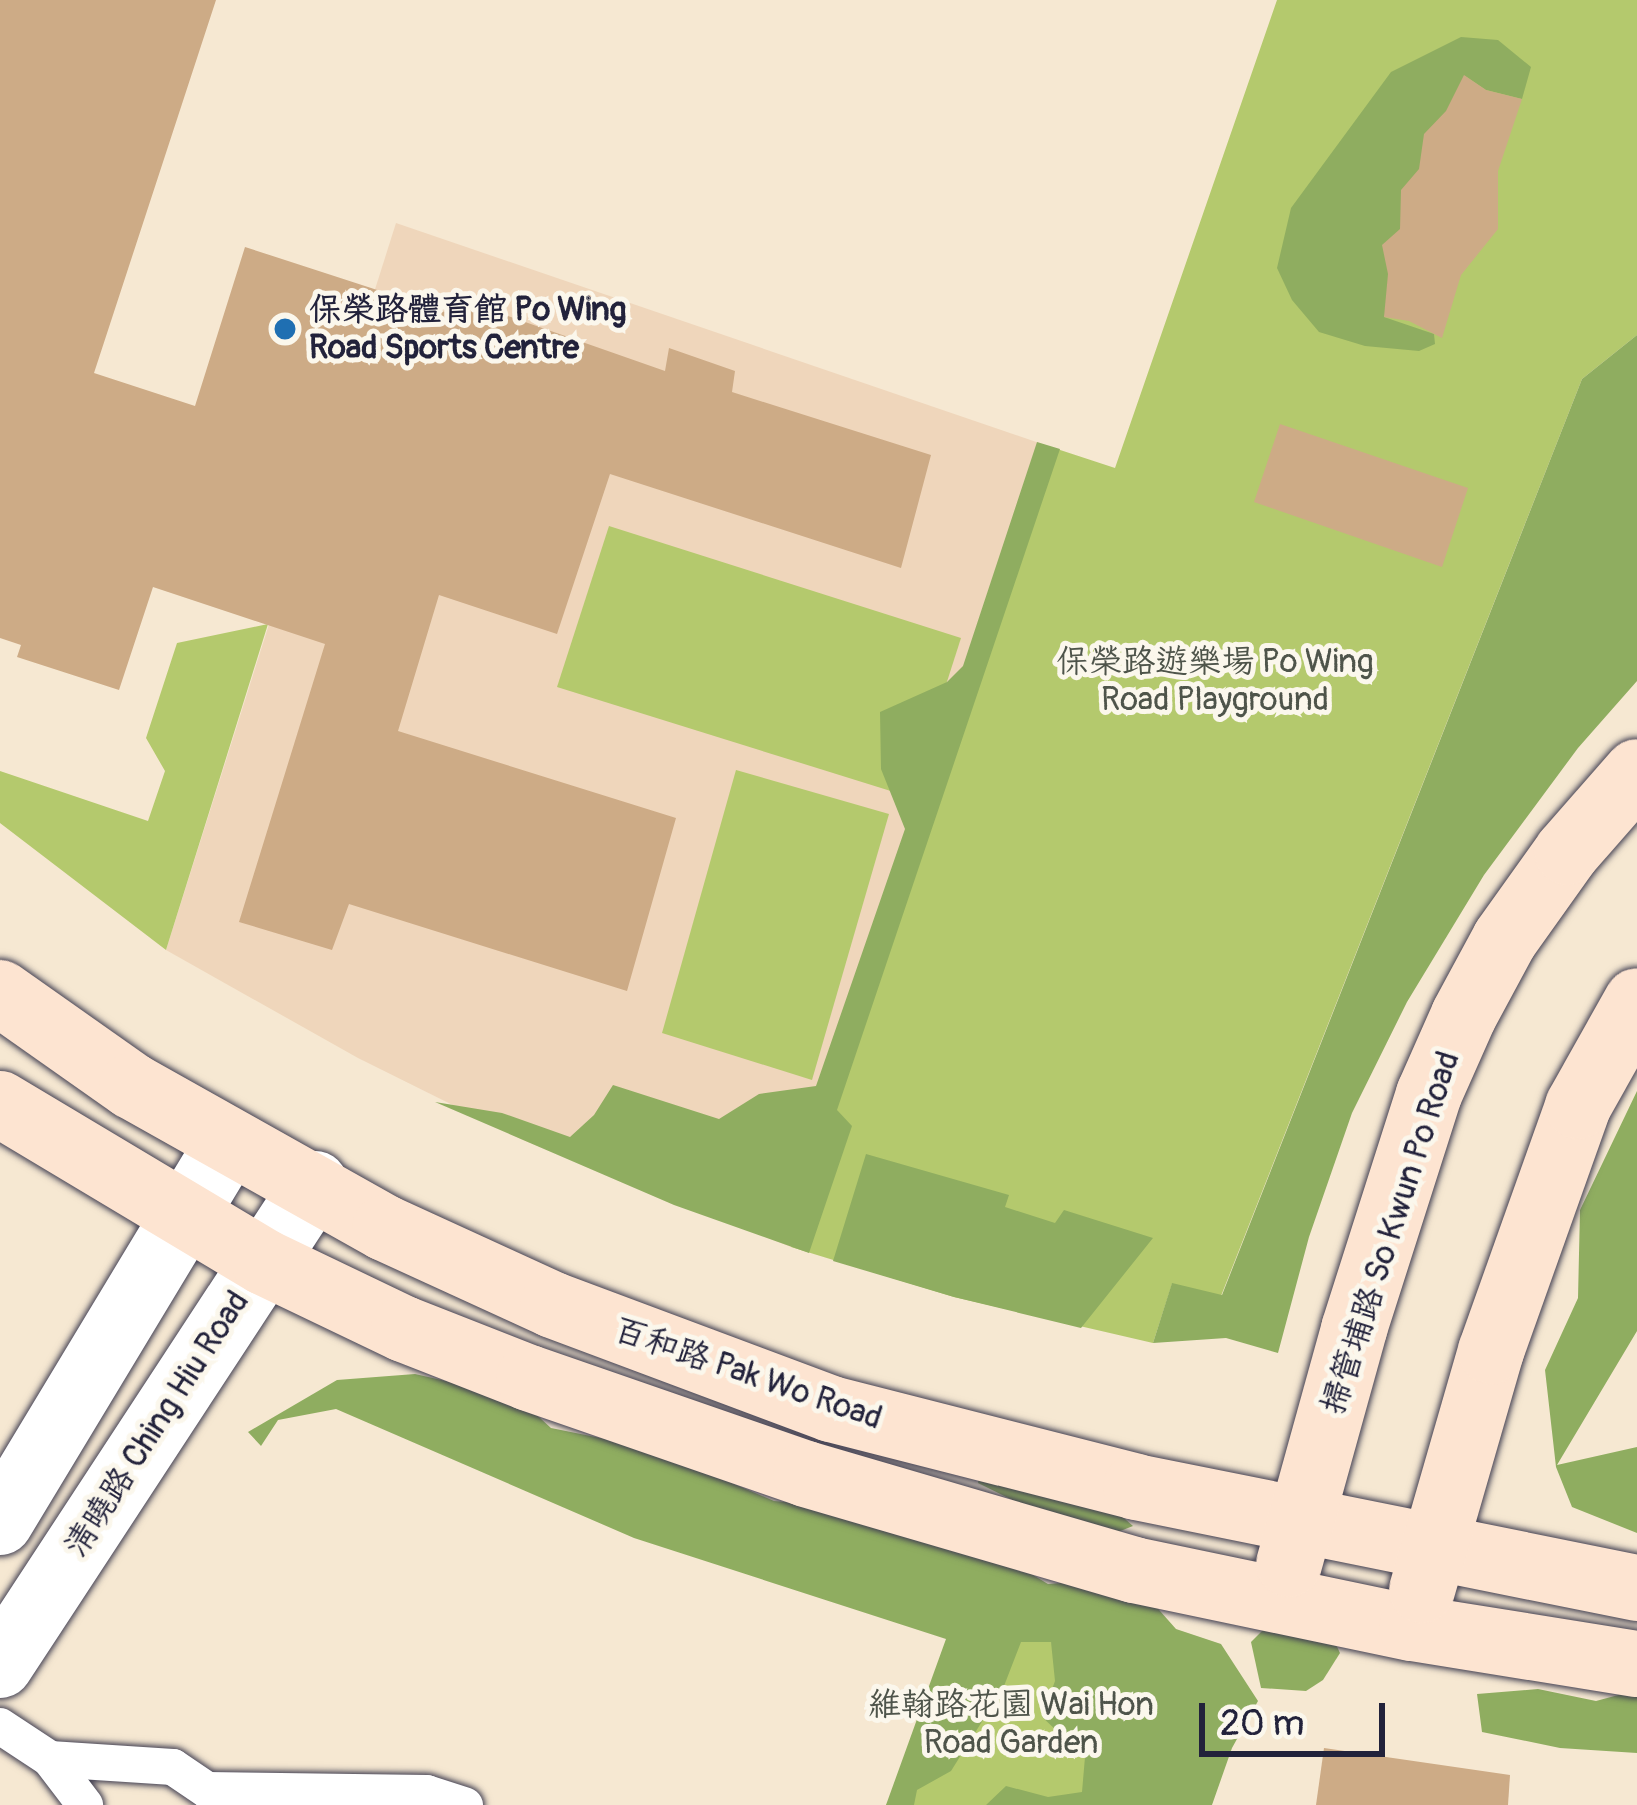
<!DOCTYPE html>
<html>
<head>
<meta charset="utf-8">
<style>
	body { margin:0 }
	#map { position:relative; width:1637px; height:1805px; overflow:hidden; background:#f6e8d2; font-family:Pangolin,"LXGW WenKai TC",sans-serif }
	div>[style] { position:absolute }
	.built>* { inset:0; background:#efd6bb }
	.green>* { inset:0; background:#b4c96d }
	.forest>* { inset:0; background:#8fad60 }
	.building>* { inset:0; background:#cdab86 }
	.roads { filter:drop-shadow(0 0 3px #424052) drop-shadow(0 0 3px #424052) }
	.service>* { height:36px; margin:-18px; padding:0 18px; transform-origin:18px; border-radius:18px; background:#fff }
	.tertiary>* { height:66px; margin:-33px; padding:0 33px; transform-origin:33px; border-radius:33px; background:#fff }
	.secondary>* { height:66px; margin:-33px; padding:0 33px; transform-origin:33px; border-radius:33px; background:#fde4d1 }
	.dots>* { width:33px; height:33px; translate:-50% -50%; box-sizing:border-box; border:6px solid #fbf7ec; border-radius:50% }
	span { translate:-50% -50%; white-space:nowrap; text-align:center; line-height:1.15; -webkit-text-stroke:10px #fbf7ec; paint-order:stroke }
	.poi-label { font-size:33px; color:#22223b; font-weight:700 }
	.left { translate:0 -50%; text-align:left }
	.park-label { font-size:33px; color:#4e544a }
	.street-label { font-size:33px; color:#22223b }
	.scale { position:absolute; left:1199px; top:1703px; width:186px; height:54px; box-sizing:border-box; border:6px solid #22223b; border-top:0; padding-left:15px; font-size:36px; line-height:42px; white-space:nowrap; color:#22223b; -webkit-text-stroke:9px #fbf7ec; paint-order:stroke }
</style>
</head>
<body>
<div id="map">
	<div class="built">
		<i style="clip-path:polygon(396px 223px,1048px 446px,791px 1247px,523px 1140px,358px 1058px,166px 950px)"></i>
	</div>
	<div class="green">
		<i style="clip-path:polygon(1277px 0,1637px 0,1637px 335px,1582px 379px,1221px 1296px,1172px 1284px,1153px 1343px,954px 1297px,791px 1247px,1048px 446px,1115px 468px)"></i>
		<i style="clip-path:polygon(609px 526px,961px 638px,910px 797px,557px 687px)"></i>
		<i style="clip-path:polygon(268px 624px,166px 950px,0 823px,0 771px,148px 821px,165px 771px,146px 738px,177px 643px)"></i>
		<i style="clip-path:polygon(736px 770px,889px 814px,812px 1080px,662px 1033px)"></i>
		<i style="clip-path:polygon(1020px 1642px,1051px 1642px,1139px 1805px,886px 1805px)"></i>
	</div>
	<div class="forest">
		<i style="clip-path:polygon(1461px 37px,1498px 40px,1531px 67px,1522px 99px,1486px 90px,1465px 76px,1384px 317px,1434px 334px,1435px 344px,1419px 351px,1365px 346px,1319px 332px,1292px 300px,1277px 268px,1291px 208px,1391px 72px)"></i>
		<i style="clip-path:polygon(1637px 335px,1637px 681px,1578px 748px,1484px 875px,1407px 1002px,1352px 1113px,1309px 1237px,1278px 1353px,1226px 1338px,1153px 1343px,1172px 1283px,1222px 1295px,1582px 379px)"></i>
		<i style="clip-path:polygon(1037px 442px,1060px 449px,837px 1110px,852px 1126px,809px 1253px,674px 1205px,435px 1102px,502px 1113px,570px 1137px,594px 1115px,613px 1085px,719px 1119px,759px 1094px,816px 1086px,905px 829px,881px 769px,880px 712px,947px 682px,963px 666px)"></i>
		<i style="clip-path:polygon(1637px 1091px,1637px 1331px,1557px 1465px,1637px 1447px,1637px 1533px,1572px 1507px,1556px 1467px,1545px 1370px,1578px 1298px,1580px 1210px)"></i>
		<i style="clip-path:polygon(866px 1154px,1009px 1195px,1005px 1207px,1055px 1223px,1064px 1210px,1153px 1238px,1081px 1328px,954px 1297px,833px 1261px)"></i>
		<i style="clip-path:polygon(415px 1374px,517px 1397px,551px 1428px,650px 1448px,774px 1501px,887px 1511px,1003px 1557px,1048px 1584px,1101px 1580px,1137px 1585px,1176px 1629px,1221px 1644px,1258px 1701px,1232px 1748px,1212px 1805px,986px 1805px,1006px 1786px,1048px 1797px,1082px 1792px,1085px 1757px,1042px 1717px,1055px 1681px,1051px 1642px,1021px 1642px,1004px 1686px,983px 1703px,988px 1712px,951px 1771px,917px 1790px,914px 1805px,886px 1805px,946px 1639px,634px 1538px,336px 1409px,278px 1420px,261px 1446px,248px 1432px,337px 1380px)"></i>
		<i style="clip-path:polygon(1044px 1448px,1133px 1526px,1095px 1541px,978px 1483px,982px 1462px)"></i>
		<i style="clip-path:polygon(1275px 1618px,1331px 1634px,1340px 1653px,1323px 1680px,1306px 1691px,1261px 1688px,1251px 1642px)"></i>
		<i style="clip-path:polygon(1538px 1689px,1596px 1701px,1637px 1690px,1637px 1753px,1560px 1748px,1482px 1732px,1477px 1694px)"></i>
	</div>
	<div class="building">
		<i style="clip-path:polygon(0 0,216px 0,94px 373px,195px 406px,245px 247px,448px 313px,454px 297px,665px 371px,669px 348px,735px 371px,732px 392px,931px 455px,901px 568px,610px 474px,557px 634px,439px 595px,398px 731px,676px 818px,627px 991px,349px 904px,332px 950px,239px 922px,325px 644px,153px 587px,119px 690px,17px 657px,21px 645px,0 638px)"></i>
		<i style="clip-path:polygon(1464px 75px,1486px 90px,1522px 99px,1498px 171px,1498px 229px,1461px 275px,1442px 338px,1409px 321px,1384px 317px,1388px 274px,1382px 245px,1400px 229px,1401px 190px,1419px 169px,1424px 134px,1446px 111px)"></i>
		<i style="clip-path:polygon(1280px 424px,1468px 488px,1442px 567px,1254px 502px)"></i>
		<i style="clip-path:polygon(1324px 1748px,1510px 1775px,1508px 1805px,1316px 1805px)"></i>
	</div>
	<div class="roads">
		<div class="service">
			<i style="left:0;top:1726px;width:60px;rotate:33.4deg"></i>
			<i style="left:50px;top:1759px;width:58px;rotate:52.7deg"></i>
			<i style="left:50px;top:1759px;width:123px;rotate:3.7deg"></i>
			<i style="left:173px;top:1767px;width:41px;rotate:34.1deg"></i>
			<i style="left:207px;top:1790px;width:220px;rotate:0.8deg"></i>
			<i style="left:427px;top:1793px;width:40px;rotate:18deg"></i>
		</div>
		<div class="tertiary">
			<i style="left:0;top:1522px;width:444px;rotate:-58.9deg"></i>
			<i style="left:0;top:1665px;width:575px;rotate:-56.78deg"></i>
		</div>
		<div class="secondary">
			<i style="left:0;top:993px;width:161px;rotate:35.2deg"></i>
			<i style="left:132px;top:1086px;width:290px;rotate:29.3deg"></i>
			<i style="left:385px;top:1228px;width:185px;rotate:24.6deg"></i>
			<i style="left:553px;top:1305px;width:297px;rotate:20.5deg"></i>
			<i style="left:831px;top:1409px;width:315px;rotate:14.3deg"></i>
			<i style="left:1136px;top:1487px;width:511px;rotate:11.4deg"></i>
			<i style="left:0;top:1104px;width:308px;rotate:30.9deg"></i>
			<i style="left:264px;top:1262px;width:155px;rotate:25.6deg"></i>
			<i style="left:404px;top:1329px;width:134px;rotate:21.4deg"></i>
			<i style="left:529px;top:1378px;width:293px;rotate:19.1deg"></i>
			<i style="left:806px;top:1474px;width:342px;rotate:16.3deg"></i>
			<i style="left:1134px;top:1570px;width:284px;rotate:11.8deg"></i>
			<i style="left:1412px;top:1628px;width:228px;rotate:9.1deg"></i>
			<i style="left:1289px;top:1564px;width:244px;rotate:-74.5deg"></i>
			<i style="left:1354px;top:1329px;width:247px;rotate:-72.3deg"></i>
			<i style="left:1429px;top:1094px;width:86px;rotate:-66.1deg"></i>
			<i style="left:1464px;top:1015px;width:86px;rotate:-61.7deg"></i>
			<i style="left:1505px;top:939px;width:107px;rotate:-54.5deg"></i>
			<i style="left:1567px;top:852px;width:106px;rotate:-48.8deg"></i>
			<i style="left:1422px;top:1590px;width:249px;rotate:-73.9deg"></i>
			<i style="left:1491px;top:1351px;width:260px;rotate:-70.4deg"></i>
			<i style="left:1578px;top:1106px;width:120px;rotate:-60.7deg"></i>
		</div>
	</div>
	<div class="dots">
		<i style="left:285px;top:329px;background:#1f6fb2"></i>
	</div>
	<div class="poi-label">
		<span class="left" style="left:309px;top:329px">保榮路體育館 Po Wing<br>Road Sports Centre</span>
	</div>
	<div class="park-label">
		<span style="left:1215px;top:681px">保榮路遊樂場 Po Wing<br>Road Playground</span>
		<span style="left:1011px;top:1724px">維翰路花園 Wai Hon<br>Road Garden</span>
	</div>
	<div class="street-label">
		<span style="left:1391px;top:1233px;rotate:-72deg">掃管埔路 So Kwun Po Road</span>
		<span style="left:748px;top:1374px;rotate:19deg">百和路 Pak Wo Road</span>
		<span style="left:157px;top:1424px;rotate:-57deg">清曉路 Ching Hiu Road</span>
	</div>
	<div class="scale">20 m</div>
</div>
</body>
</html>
